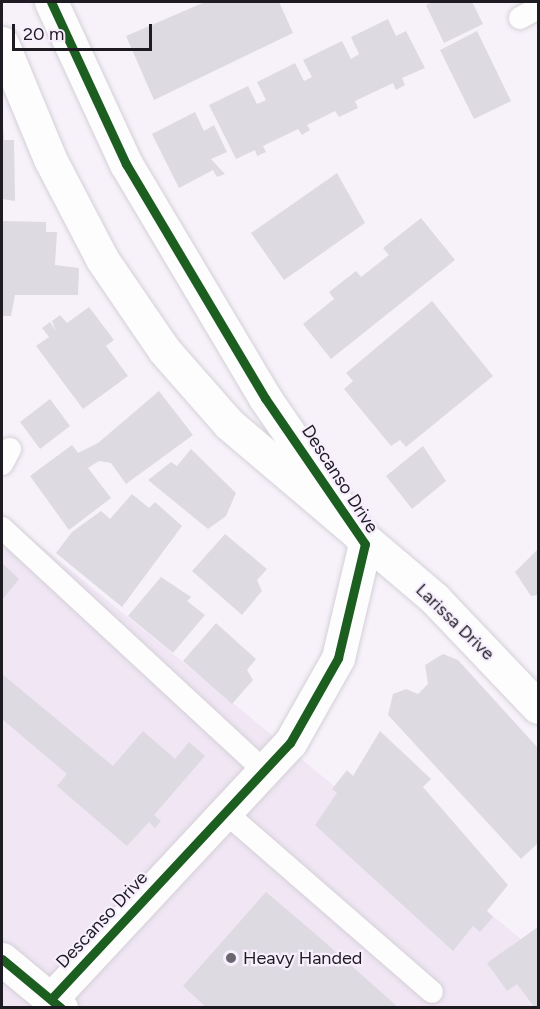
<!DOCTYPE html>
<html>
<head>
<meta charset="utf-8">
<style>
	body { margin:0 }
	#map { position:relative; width:540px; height:1009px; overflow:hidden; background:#f7f2fa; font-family:Figtree,sans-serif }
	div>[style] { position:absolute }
	.commercial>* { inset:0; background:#f0e6f4 }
	.building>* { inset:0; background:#dedae1 }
	.roads { filter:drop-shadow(0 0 2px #d4d0d7) drop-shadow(0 0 2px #d4d0d7) }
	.lane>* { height:22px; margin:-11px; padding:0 11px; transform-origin:11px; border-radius:11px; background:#fefdfe }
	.street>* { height:33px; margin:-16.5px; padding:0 16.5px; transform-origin:16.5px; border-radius:16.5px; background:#fefdfe }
	.primary>* { height:33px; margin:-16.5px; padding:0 16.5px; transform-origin:16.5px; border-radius:16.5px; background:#fefdfe }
	.cycleway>* { height:9px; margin:-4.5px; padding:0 4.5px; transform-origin:4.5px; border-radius:4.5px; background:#1b5e20 }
	.dots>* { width:16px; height:16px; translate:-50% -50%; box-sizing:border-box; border:3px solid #f7effe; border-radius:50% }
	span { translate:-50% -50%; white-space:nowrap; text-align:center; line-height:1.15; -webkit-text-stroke:4.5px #f7effe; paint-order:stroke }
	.street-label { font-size:18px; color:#1e1b22 }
	.poi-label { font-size:18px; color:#1e1b22 }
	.left { translate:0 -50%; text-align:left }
	.frame { position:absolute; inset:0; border:3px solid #1e1b22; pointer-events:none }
	.scale { position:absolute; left:12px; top:24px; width:140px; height:27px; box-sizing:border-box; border:3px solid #1e1b22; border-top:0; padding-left:8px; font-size:18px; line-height:21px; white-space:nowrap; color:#1e1b22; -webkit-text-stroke:4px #f7effe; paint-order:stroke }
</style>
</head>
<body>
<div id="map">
	<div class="commercial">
		<i style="clip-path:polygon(2px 514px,538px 953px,538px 1007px,2px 1007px)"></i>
	</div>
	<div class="building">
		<i style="clip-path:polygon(205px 2px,279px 2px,293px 33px,154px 100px,126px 36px)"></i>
		<i style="clip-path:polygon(433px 2px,472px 2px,483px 24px,444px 43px,426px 5px)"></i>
		<i style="clip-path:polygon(388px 19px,396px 36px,406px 31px,425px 68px,402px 78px,405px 85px,396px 90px,393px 83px,355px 101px,358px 108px,339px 117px,335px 111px,307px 125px,310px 130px,302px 135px,298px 129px,263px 146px,266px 152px,257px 156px,255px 150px,236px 159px,209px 105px,248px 86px,257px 104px,266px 100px,257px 82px,295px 63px,304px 81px,312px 77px,303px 60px,342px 41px,351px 59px,359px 54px,351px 37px)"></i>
		<i style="clip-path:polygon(477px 31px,511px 101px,474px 119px,440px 50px)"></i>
		<i style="clip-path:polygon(2px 109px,4px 140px,14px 140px,15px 201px,2px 199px)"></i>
		<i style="clip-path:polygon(195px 112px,204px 131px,214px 125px,227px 152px,211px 159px,225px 174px,217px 177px,213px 170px,179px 188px,152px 134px)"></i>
		<i style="clip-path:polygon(337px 173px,365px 223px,284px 280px,251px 233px)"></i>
		<i style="clip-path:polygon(421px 218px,455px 260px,331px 359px,303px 324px,334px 299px,329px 292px,356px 271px,361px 277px,389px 255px,383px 248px)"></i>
		<i style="clip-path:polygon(2px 221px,46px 222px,46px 232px,57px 232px,55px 265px,79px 268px,78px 295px,15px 295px,11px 316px,2px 316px)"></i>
		<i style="clip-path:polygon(432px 301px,493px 376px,406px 447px,400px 440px,391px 446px,344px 389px,353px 381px,346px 373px)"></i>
		<i style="clip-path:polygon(89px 307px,114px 340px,106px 346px,128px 376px,83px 409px,36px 346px,49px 337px,42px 328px,50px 322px,56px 331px,52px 321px,60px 315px,67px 323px)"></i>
		<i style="clip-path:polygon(159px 391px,193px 435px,126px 484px,111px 463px,99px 461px,88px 468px,111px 498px,69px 530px,30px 476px,72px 445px,78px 453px,98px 443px)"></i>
		<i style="clip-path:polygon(50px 399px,70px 426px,40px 449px,20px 422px)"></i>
		<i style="clip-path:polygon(423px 446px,446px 481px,412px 509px,386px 476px)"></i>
		<i style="clip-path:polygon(191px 449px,236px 493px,226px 516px,208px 529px,148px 480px,171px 462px,177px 466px)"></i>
		<i style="clip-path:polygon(132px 494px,149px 508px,155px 502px,182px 526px,122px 607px,56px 553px,72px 532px,101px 511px,110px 519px)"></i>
		<i style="clip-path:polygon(225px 534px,267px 569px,257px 580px,262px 591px,242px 615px,192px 571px)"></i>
		<i style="clip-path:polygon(538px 549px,538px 595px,531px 596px,515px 572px)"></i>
		<i style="clip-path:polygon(2px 563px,19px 579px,2px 600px)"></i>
		<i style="clip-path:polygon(161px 577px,191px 597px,187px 601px,205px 615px,173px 653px,128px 616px)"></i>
		<i style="clip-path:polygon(216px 623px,256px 659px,247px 670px,253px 680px,232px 704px,183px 661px)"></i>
		<i style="clip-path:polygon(443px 654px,458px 660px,538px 748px,538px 843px,521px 859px,388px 715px,393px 694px,406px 689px,418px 694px,428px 684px,425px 665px)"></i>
		<i style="clip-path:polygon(2px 674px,113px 766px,143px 731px,175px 759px,189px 742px,205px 756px,154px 815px,161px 821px,155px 828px,149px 822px,127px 846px,57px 786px,67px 774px,2px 719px)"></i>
		<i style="clip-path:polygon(380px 731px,431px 779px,423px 787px,508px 885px,487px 911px,493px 917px,480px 932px,473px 926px,453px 951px,315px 825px,337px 793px,332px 789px,347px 770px,353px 776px)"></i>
		<i style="clip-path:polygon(266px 892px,319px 937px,399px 1008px,207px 1008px,183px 986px)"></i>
		<i style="clip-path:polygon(538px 927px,538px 1008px,535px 1008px,517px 984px,507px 991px,487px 963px)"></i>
	</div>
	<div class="roads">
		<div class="lane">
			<i style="left:520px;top:18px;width:21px;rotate:-29deg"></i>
			<i style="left:2px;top:464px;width:17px;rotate:-62deg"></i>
			<i style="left:2px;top:528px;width:357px;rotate:42.8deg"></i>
			<i style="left:225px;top:812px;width:274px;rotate:41deg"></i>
		</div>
		<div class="street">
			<i style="left:2px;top:43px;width:126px;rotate:67.5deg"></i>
			<i style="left:50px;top:159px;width:113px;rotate:62.5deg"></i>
			<i style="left:102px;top:259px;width:110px;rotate:55.7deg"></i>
			<i style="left:164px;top:350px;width:98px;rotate:48.7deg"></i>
			<i style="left:229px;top:424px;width:270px;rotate:40.3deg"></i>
			<i style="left:435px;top:599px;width:149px;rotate:46.4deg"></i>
			<i style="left:51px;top:999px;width:350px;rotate:-47deg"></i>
			<i style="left:290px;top:743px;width:98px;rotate:-60.5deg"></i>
			<i style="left:338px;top:658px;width:117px;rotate:-76.7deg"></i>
			<i style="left:365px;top:544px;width:177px;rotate:-124.4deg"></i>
			<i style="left:265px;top:398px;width:272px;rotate:-120.7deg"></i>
			<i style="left:126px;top:164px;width:179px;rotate:-114.8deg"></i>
		</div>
		<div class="primary">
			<i style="left:2px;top:959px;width:77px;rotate:39.7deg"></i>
		</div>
	</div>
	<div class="cycleway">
		<i style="left:2px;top:959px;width:77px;rotate:39.7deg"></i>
		<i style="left:51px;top:999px;width:350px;rotate:-47deg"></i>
		<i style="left:290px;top:743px;width:98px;rotate:-60.5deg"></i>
		<i style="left:338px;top:658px;width:117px;rotate:-76.7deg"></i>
		<i style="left:365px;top:544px;width:177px;rotate:-124.4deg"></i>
		<i style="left:265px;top:398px;width:272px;rotate:-120.7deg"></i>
		<i style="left:126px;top:164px;width:179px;rotate:-114.8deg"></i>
	</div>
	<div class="dots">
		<i style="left:231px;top:958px;background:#6a666e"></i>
	</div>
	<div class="street-label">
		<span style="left:340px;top:479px;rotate:57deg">Descanso Drive</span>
		<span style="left:455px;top:622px;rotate:44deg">Larissa Drive</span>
		<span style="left:102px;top:920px;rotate:-47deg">Descanso Drive</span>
	</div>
	<div class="poi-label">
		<span class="left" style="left:243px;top:958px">Heavy Handed</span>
	</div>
	<div class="frame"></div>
	<div class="scale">20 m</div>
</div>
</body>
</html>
